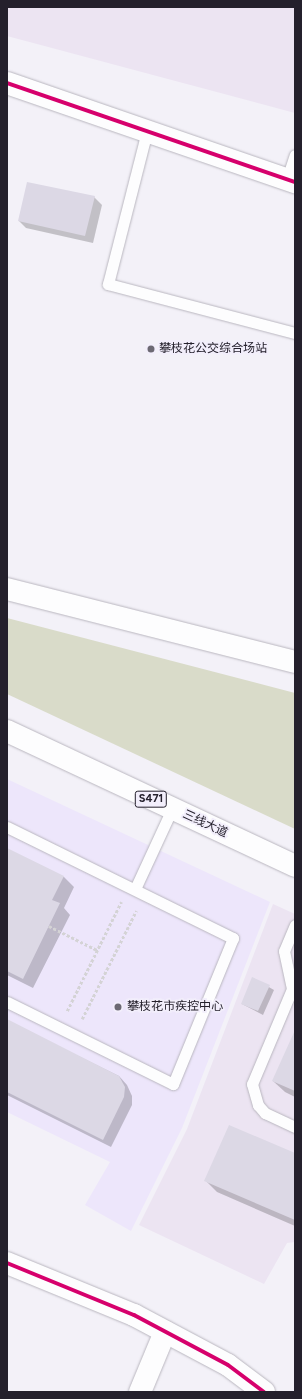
<!DOCTYPE html>
<html>
<head>
<meta charset="utf-8">
<style>
	body { margin:0 }
	#map { position:relative; width:302px; height:1399px; overflow:hidden; background:#f3f1f8; font-family:Figtree,"Noto Sans SC",sans-serif }
	div>[style] { position:absolute }
	.commercial>* { inset:0; background:#ece4f2 }
	.built>* { inset:0; background:#ede6fb }
	.green>* { inset:0; background:#d9dbc9 }
	.shadow>* { inset:0; background:#0003 }
	.building>* { inset:0; background:#dcd8e5 }
	.path>* { height:2.5px; margin-top:-1.25px; transform-origin:0; background:repeating-linear-gradient(90deg,#d4d3d5 0 3px,transparent 0 5px) }
	.roads { filter:drop-shadow(0 0 1px #b9b6bf) drop-shadow(0 0 1px #b9b6bf) }
	.lane>* { height:11px; margin:-5.5px; padding:0 5.5px; transform-origin:5.5px; border-radius:5.5px; background:#fdfdfe }
	.street>* { height:22px; margin:-11px; padding:0 11px; transform-origin:11px; border-radius:11px; background:#fdfdfe }
	.secondary>* { height:22px; margin:-11px; padding:0 11px; transform-origin:11px; border-radius:11px; background:#fdfdfe }
	.primary>* { height:22px; margin:-11px; padding:0 11px; transform-origin:11px; border-radius:11px; background:#fdfdfe }
	.cycleway>* { height:4px; margin:-2px; padding:0 2px; transform-origin:2px; border-radius:2px; background:#d6006c }
	.dots>* { width:11px; height:11px; translate:-50% -50%; box-sizing:border-box; border:2px solid #f2eefb; border-radius:50% }
	span { translate:-50% -50%; white-space:nowrap; text-align:center; line-height:1.15; -webkit-text-stroke:3.5px #f2eefb; paint-order:stroke }
	.shield-label span { padding:1px 3px; background:#f2eefb; border:1px solid; border-radius:3px; -webkit-text-stroke-width:0 }
	.shield-label { font-size:11px; color:#24202c; font-weight:700 }
	.poi-label { font-size:12px; color:#24202c }
	.left { translate:0 -50%; text-align:left }
	.street-label { font-size:12px; color:#24202c }
	.frame { position:absolute; inset:0; border:8px solid #24202c; pointer-events:none }
</style>
</head>
<body>
<div id="map">
	<div class="commercial">
		<i style="clip-path:polygon(7px 7px,295px 7px,295px 113px,7px 36px)"></i>
		<i style="clip-path:polygon(273px 904px,295px 914px,295px 1242px,287px 1243px,264px 1284px,139px 1225px,187px 1129px)"></i>
	</div>
	<div class="built">
		<i style="clip-path:polygon(7px 779px,270px 902px,182px 1128px,131px 1231px,85px 1205px,110px 1162px,7px 1112px)"></i>
	</div>
	<div class="green">
		<i style="clip-path:polygon(7px 618px,295px 693px,295px 829px,7px 694px)"></i>
	</div>
	<div class="shadow">
		<i style="clip-path:polygon(94px 197px,102px 205px,93px 243px,26px 228px,19px 221px)"></i>
		<i style="clip-path:polygon(7px 849px,64px 877px,74px 887px,64px 908px,70px 915px,33px 988px,7px 975px)"></i>
		<i style="clip-path:polygon(253px 978px,274px 990px,263px 1015px,242px 1004px)"></i>
		<i style="clip-path:polygon(7px 1021px,119px 1076px,127px 1085px,132px 1096px,132px 1105px,111px 1147px,7px 1095px)"></i>
		<i style="clip-path:polygon(295px 1032px,295px 1097px,285px 1092px,273px 1081px)"></i>
		<i style="clip-path:polygon(295px 1154px,295px 1226px,217px 1192px,205px 1180px)"></i>
	</div>
	<div class="building">
		<i style="clip-path:polygon(27px 182px,95px 196px,85px 236px,18px 221px)"></i>
		<i style="clip-path:polygon(7px 848px,64px 876px,52px 900px,60px 903px,23px 979px,7px 971px)"></i>
		<i style="clip-path:polygon(252px 977px,270px 985px,258px 1011px,241px 1004px)"></i>
		<i style="clip-path:polygon(7px 1019px,119px 1076px,125px 1087px,124px 1097px,103px 1140px,7px 1092px)"></i>
		<i style="clip-path:polygon(295px 1030px,295px 1091px,272px 1081px)"></i>
		<i style="clip-path:polygon(229px 1125px,295px 1153px,295px 1220px,204px 1181px)"></i>
	</div>
	<div class="path">
		<i style="left:49px;top:926px;width:54px;rotate:26.6deg"></i>
		<i style="left:67px;top:1011px;width:122px;rotate:-63.6deg"></i>
		<i style="left:82px;top:1019px;width:121px;rotate:-63.4deg"></i>
	</div>
	<div class="roads">
		<div class="lane">
			<i style="left:147px;top:131px;width:158px;rotate:104.3deg"></i>
			<i style="left:108px;top:284px;width:193px;rotate:14.7deg"></i>
			<i style="left:287px;top:179px;width:25px;rotate:-72deg"></i>
			<i style="left:7px;top:827px;width:252px;rotate:26.2deg"></i>
			<i style="left:233px;top:938px;width:158px;rotate:112.3deg"></i>
			<i style="left:173px;top:1084px;width:185px;rotate:-153.7deg"></i>
			<i style="left:135px;top:889px;width:88px;rotate:-65.2deg"></i>
			<i style="left:295px;top:925px;width:28px;rotate:113deg"></i>
			<i style="left:284px;top:951px;width:39px;rotate:78deg"></i>
			<i style="left:292px;top:989px;width:103px;rotate:112.8deg"></i>
			<i style="left:252px;top:1084px;width:22px;rotate:74deg"></i>
			<i style="left:258px;top:1105px;width:11px;rotate:49deg"></i>
			<i style="left:265px;top:1113px;width:33px;rotate:25deg"></i>
		</div>
		<div class="street">
			<i style="left:140px;top:1392px;width:65px;rotate:-67.4deg"></i>
		</div>
		<div class="secondary">
			<i style="left:7px;top:83px;width:305px;rotate:19deg"></i>
			<i style="left:7px;top:1263px;width:137px;rotate:22.3deg"></i>
			<i style="left:134px;top:1315px;width:106px;rotate:28deg"></i>
			<i style="left:228px;top:1365px;width:45px;rotate:36.9deg"></i>
		</div>
		<div class="primary">
			<i style="left:7px;top:589px;width:297px;rotate:14.2deg"></i>
			<i style="left:7px;top:731px;width:318px;rotate:25.1deg"></i>
		</div>
	</div>
	<div class="cycleway">
		<i style="left:7px;top:83px;width:305px;rotate:19deg"></i>
		<i style="left:7px;top:1263px;width:137px;rotate:22.3deg"></i>
		<i style="left:134px;top:1315px;width:106px;rotate:28deg"></i>
		<i style="left:228px;top:1365px;width:45px;rotate:36.9deg"></i>
	</div>
	<div class="dots">
		<i style="left:151px;top:349px;background:#6c6973"></i>
		<i style="left:118px;top:1007px;background:#6c6973"></i>
	</div>
	<div class="shield-label">
		<span style="left:151px;top:799px">S471</span>
	</div>
	<div class="poi-label">
		<span class="left" style="left:159px;top:349px">攀枝花公交综合场站</span>
		<span class="left" style="left:127px;top:1007px">攀枝花市疾控中心</span>
	</div>
	<div class="street-label">
		<span style="left:205px;top:824px;rotate:25deg">三线大道</span>
	</div>
	<div class="frame"></div>
</div>
</body>
</html>
